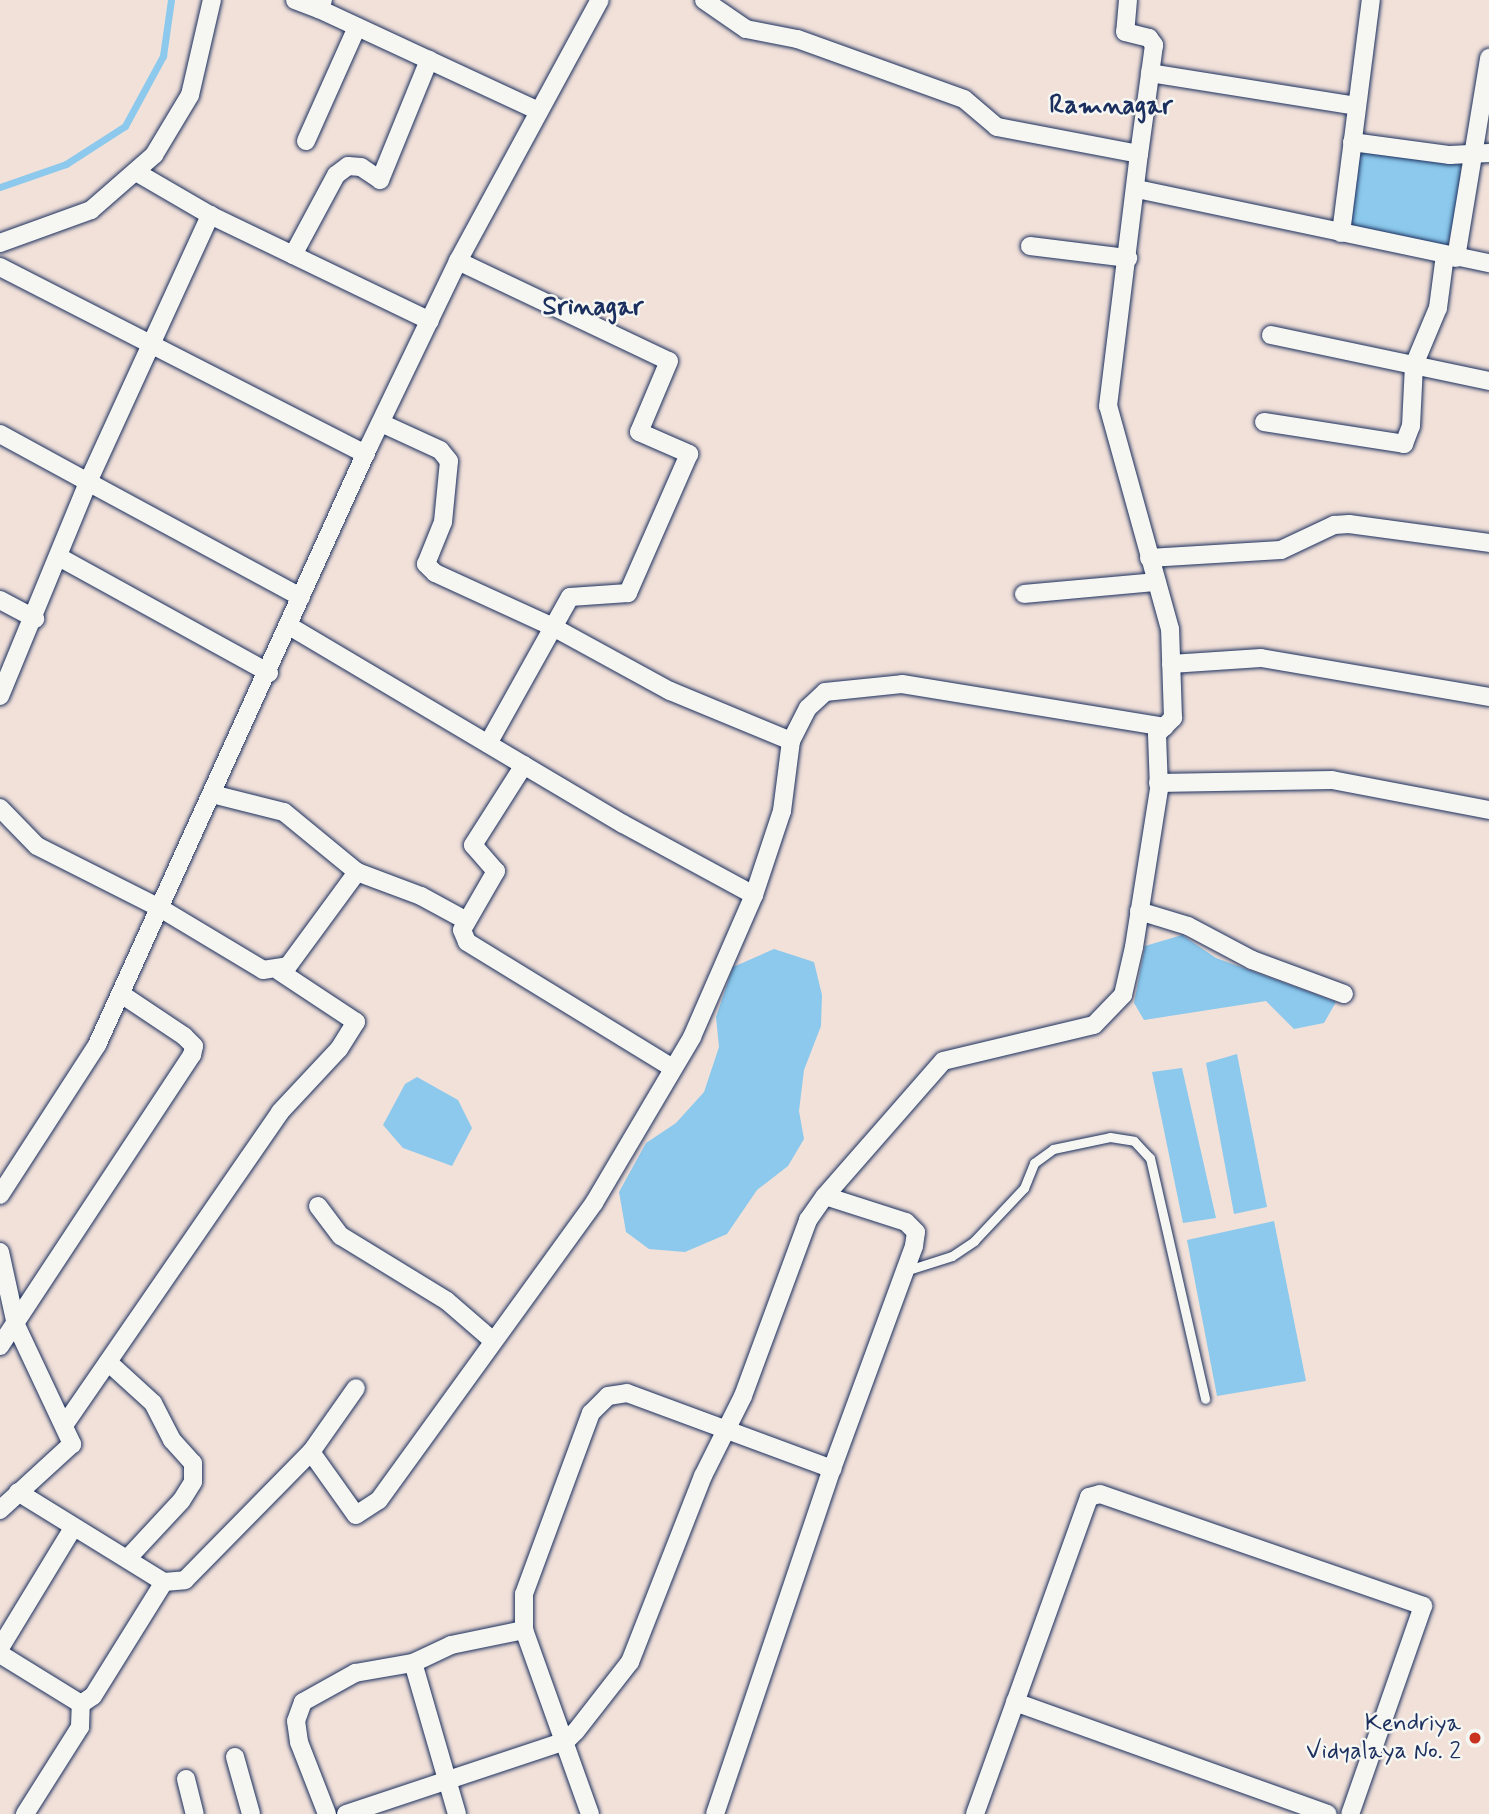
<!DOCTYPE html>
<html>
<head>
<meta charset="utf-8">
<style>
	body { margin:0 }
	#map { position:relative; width:1489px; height:1814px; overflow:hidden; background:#f2e1d9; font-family:Mynerve,sans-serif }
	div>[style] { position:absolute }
	.water>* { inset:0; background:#8cc9ec }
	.stream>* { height:7px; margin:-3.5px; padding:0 3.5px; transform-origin:3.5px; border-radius:3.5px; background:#8cc9ec }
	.roads { filter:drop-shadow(0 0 2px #1b2f5e) drop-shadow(0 0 2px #1b2f5e) }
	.lane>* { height:9px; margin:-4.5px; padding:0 4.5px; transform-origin:4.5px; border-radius:4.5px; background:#f6f6f2 }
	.street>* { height:18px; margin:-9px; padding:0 9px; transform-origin:9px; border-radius:9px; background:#f6f6f2 }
	.dots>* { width:19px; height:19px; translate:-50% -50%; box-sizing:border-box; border:4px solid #f6f6f2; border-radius:50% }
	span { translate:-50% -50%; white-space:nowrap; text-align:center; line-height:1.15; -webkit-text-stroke:5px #f6f6f2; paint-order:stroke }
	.poi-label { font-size:24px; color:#1b2f5e }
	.right { translate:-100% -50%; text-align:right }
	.neighbourhood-label { font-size:26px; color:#1b2f5e; font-weight:700 }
</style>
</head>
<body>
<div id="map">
	<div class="water">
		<i style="clip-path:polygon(1356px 150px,1461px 164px,1460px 197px,1447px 248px,1350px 228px)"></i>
		<i style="clip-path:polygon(1182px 935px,1216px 958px,1336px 1002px,1324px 1023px,1294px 1029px,1266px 1001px,1144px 1020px,1134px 1003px,1145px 946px)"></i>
		<i style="clip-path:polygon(774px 949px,814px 962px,822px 995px,821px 1026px,804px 1070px,799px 1111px,804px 1139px,788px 1166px,757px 1190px,727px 1234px,685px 1252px,649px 1249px,626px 1232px,619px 1192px,646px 1143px,676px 1123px,704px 1092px,719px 1047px,716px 1017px,733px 967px)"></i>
		<i style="clip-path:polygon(1237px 1054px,1267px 1207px,1234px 1214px,1206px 1063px)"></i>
		<i style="clip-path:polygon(1182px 1068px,1216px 1218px,1183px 1223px,1152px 1072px)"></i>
		<i style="clip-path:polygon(417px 1077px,458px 1100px,472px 1128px,452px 1166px,403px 1148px,383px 1125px,405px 1084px)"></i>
		<i style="clip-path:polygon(1274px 1221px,1306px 1381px,1217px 1396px,1187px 1240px)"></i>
	</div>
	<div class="stream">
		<i style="left:0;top:187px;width:70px;rotate:-19.2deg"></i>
		<i style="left:66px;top:164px;width:70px;rotate:-32.8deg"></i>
		<i style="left:125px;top:126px;width:80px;rotate:-61.5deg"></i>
		<i style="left:163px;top:56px;width:57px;rotate:-81.9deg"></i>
	</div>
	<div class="roads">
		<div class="lane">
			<i style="left:905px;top:1271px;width:49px;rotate:-17.7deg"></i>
			<i style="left:952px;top:1256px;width:27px;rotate:-34deg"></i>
			<i style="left:974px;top:1241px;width:73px;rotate:-46.7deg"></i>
			<i style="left:1024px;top:1188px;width:27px;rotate:-68deg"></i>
			<i style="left:1034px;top:1163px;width:24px;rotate:-36deg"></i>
			<i style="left:1053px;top:1149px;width:58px;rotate:-11.9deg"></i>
			<i style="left:1110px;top:1137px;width:24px;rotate:9deg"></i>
			<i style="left:1134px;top:1141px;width:23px;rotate:47deg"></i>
			<i style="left:1150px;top:1158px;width:247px;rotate:77.1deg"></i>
		</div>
		<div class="street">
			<i style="left:295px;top:0;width:26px;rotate:21deg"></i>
			<i style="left:323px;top:0;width:10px;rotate:114deg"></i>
			<i style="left:319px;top:9px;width:240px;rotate:24.9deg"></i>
			<i style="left:1128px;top:0;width:32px;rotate:95deg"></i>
			<i style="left:1125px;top:32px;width:25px;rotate:14deg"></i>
			<i style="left:1149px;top:38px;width:9px;rotate:54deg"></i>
			<i style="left:1154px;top:45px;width:110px;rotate:97.8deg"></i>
			<i style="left:1150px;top:73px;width:209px;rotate:9.1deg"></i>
			<i style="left:306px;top:141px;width:125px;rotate:-65.9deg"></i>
			<i style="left:1352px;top:142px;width:99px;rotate:7.6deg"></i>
			<i style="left:1450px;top:155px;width:39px;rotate:-3deg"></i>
			<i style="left:136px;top:172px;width:86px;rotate:30.2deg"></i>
			<i style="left:1137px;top:189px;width:360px;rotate:11.9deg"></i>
			<i style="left:1341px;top:233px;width:235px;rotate:-82.7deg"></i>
			<i style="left:0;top:243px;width:97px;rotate:-19.9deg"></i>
			<i style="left:91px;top:210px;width:84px;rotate:-41.1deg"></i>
			<i style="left:154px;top:155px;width:70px;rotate:-59deg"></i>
			<i style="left:190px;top:95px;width:98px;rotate:-77deg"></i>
			<i style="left:1030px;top:246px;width:99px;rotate:7deg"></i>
			<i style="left:293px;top:255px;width:91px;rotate:-61.7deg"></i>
			<i style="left:336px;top:175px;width:15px;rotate:-37deg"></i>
			<i style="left:348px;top:166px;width:13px;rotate:4deg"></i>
			<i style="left:361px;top:167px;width:23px;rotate:34deg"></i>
			<i style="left:380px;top:180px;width:130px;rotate:-67.8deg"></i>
			<i style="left:1456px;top:258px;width:203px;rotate:-80.6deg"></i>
			<i style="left:458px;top:261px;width:233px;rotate:25.4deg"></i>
			<i style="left:669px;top:361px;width:77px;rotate:112.9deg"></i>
			<i style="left:639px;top:432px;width:55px;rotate:23.7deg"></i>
			<i style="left:689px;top:454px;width:152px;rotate:113.7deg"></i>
			<i style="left:628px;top:593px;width:58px;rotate:176.1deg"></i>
			<i style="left:570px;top:597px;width:168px;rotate:119.2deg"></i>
			<i style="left:0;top:267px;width:411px;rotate:27.1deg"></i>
			<i style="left:1271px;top:335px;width:223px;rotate:11.9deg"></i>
			<i style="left:1264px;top:422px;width:142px;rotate:8.9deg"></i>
			<i style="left:1404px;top:444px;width:19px;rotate:-69deg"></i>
			<i style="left:1411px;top:426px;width:61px;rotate:-87.2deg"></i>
			<i style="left:1414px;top:365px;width:62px;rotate:-67.2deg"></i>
			<i style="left:1438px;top:308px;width:53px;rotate:-82.5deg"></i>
			<i style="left:0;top:434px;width:100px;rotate:28.6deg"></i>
			<i style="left:88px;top:482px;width:294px;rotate:-65.4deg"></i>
			<i style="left:210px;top:215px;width:244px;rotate:25.7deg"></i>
			<i style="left:59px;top:557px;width:240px;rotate:28.9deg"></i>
			<i style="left:1149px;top:558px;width:132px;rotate:-3.5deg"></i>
			<i style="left:1281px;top:550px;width:59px;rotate:-25.3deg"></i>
			<i style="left:1334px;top:525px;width:15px;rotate:-4deg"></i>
			<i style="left:1349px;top:524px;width:141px;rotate:7.7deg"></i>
			<i style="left:1024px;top:594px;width:133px;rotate:-5.2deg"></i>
			<i style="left:0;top:600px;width:40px;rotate:28deg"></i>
			<i style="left:291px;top:627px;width:386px;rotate:30.7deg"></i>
			<i style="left:623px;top:824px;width:149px;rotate:28.5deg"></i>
			<i style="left:1171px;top:664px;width:90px;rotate:-3.8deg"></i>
			<i style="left:1261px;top:658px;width:231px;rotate:9.7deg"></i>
			<i style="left:0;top:696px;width:231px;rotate:-67.6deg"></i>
			<i style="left:88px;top:482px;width:242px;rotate:28.4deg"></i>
			<i style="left:791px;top:741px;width:37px;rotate:-63deg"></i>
			<i style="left:808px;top:708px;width:23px;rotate:-43deg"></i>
			<i style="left:825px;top:692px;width:77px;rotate:-5.9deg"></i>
			<i style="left:902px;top:684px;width:266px;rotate:9.3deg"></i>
			<i style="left:524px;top:765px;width:95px;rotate:122.5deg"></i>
			<i style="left:473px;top:845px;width:35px;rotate:49deg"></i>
			<i style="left:496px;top:871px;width:68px;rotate:120deg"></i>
			<i style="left:462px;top:930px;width:13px;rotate:67deg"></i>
			<i style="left:467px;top:942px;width:241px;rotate:31.5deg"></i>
			<i style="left:1158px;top:783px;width:174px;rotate:-1deg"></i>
			<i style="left:1332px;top:780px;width:160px;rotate:10.8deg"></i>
			<i style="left:212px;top:794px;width:74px;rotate:14deg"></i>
			<i style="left:284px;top:812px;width:94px;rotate:39.4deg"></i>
			<i style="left:0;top:808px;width:53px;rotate:45.8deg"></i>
			<i style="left:37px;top:846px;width:138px;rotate:26.8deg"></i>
			<i style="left:160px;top:908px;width:120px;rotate:31deg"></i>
			<i style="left:263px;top:970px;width:25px;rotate:-9deg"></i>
			<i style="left:288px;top:966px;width:117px;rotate:-53.7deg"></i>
			<i style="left:357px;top:872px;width:68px;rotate:20.6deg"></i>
			<i style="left:421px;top:896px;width:52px;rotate:28.5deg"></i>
			<i style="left:1139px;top:911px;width:51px;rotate:17deg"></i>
			<i style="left:1188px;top:926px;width:72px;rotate:28deg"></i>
			<i style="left:1252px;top:960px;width:98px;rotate:20.3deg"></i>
			<i style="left:0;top:1195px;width:179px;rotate:-57.1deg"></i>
			<i style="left:97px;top:1045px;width:658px;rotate:-65.58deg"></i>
			<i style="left:369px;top:446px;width:205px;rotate:-64.3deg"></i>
			<i style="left:458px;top:261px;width:297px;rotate:-61.5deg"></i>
			<i style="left:318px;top:1206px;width:38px;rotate:53deg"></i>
			<i style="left:341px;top:1236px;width:124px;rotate:31.5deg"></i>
			<i style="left:447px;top:1301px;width:60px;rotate:40.9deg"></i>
			<i style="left:0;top:1252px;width:75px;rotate:77.6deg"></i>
			<i style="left:16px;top:1325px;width:132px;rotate:64.8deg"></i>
			<i style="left:72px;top:1444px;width:98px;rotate:137.5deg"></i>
			<i style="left:0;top:1346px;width:349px;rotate:-56.6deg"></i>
			<i style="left:192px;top:1055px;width:9px;rotate:-77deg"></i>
			<i style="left:194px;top:1046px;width:14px;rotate:-135deg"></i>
			<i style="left:184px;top:1036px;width:76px;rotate:-146.3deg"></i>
			<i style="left:108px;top:1362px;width:61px;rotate:42.3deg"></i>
			<i style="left:153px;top:1403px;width:42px;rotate:62.8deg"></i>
			<i style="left:172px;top:1440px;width:31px;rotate:48deg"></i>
			<i style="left:193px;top:1463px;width:19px;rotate:90deg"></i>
			<i style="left:193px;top:1482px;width:22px;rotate:122deg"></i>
			<i style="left:181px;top:1501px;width:76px;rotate:132.9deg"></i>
			<i style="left:65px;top:1424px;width:379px;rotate:-55.4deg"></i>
			<i style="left:280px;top:1112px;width:86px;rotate:-46.9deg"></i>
			<i style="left:339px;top:1049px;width:32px;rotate:-58deg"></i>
			<i style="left:356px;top:1022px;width:92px;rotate:-146.5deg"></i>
			<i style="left:311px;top:1452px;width:78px;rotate:-54.9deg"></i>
			<i style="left:18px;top:1492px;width:172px;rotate:31.7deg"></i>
			<i style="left:0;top:1648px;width:140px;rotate:-58.7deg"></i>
			<i style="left:0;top:1654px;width:95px;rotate:31.7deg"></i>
			<i style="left:1015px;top:1702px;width:332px;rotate:19.7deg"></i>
			<i style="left:235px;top:1757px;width:59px;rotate:74.3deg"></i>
			<i style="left:186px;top:1779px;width:36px;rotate:76deg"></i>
			<i style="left:25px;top:1814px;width:103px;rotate:-57.7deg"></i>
			<i style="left:80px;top:1727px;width:23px;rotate:-88deg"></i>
			<i style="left:81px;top:1704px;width:14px;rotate:-34deg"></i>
			<i style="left:93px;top:1696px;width:134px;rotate:-58.1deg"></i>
			<i style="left:164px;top:1582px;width:21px;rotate:-5deg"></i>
			<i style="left:185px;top:1580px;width:180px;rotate:-45.5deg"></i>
			<i style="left:311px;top:1452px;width:77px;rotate:54.5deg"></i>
			<i style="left:356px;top:1515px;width:27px;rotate:-33deg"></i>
			<i style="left:379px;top:1500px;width:367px;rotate:-54.1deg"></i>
			<i style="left:594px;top:1203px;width:193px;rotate:-59.4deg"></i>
			<i style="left:692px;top:1037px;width:155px;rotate:-66.4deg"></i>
			<i style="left:754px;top:895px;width:89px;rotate:-71.6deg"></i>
			<i style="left:782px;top:811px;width:71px;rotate:-82.7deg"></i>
			<i style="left:791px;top:741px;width:131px;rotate:-157.5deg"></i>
			<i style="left:670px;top:691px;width:133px;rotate:-151.3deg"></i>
			<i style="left:553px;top:627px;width:130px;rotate:-155.4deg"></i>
			<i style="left:435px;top:573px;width:13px;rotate:-135deg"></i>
			<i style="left:426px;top:564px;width:45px;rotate:-68deg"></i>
			<i style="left:443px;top:522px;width:61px;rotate:-84.4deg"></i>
			<i style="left:449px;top:461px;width:14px;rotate:-129deg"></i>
			<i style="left:440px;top:450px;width:65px;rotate:-155.4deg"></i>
			<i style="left:327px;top:1814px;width:77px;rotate:-111.3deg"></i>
			<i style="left:299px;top:1742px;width:21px;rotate:-98deg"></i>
			<i style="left:296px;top:1721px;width:20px;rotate:-70deg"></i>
			<i style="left:303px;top:1702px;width:60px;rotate:-29.1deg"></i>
			<i style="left:355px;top:1673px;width:59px;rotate:-9.8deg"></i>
			<i style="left:346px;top:1814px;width:232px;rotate:-18.4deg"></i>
			<i style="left:566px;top:1741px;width:14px;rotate:-45deg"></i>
			<i style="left:576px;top:1731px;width:88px;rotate:-52deg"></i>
			<i style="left:630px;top:1662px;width:200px;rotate:-68.6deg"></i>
			<i style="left:703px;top:1476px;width:89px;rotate:-63.4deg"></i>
			<i style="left:743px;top:1396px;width:188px;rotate:-69.7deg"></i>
			<i style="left:808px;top:1220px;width:29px;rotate:-55deg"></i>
			<i style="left:825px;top:1196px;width:179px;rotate:-48.8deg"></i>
			<i style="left:943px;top:1061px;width:155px;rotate:-13.4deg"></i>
			<i style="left:1094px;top:1025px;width:42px;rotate:-46deg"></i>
			<i style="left:1123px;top:995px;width:49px;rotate:-77.1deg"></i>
			<i style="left:1134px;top:947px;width:160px;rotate:-81deg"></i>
			<i style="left:1159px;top:789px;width:55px;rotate:-92.1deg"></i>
			<i style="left:1157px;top:734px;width:23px;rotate:-45deg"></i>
			<i style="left:1173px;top:718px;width:89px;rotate:-91.9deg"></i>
			<i style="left:1170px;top:629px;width:231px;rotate:-105.5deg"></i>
			<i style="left:1108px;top:406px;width:254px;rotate:-83deg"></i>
			<i style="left:1139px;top:154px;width:145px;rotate:-169.2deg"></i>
			<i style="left:997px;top:127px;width:43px;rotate:-139.7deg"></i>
			<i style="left:964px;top:99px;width:177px;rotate:-160.2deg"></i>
			<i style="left:797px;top:39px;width:52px;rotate:-168.9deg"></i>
			<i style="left:746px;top:29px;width:51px;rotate:-145.4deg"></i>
			<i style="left:457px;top:1814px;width:157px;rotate:-106.2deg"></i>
			<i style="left:413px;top:1663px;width:42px;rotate:-25.3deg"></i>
			<i style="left:451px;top:1645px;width:75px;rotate:-11.6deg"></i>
			<i style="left:590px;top:1814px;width:195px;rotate:-109.7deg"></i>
			<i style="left:524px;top:1630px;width:36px;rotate:-90deg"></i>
			<i style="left:524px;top:1594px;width:193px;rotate:-69.7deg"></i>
			<i style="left:591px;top:1413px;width:24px;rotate:-45deg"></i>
			<i style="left:608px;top:1396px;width:19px;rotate:-9deg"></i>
			<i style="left:627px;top:1393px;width:219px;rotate:20.3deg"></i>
			<i style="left:715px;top:1814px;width:364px;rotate:-71.3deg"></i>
			<i style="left:832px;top:1469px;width:238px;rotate:-69.8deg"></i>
			<i style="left:914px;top:1246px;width:14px;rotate:-82deg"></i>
			<i style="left:916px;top:1232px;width:14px;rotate:-135deg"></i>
			<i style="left:906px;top:1222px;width:85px;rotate:-162.2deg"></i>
			<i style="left:975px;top:1814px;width:337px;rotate:-70.2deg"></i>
			<i style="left:1089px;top:1497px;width:11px;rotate:-15deg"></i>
			<i style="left:1100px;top:1494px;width:342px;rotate:19.1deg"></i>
			<i style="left:1423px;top:1606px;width:220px;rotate:109.3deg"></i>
		</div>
	</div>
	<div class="dots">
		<i style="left:1475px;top:1738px;background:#c8321e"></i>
	</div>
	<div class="poi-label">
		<span class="right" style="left:1461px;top:1738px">Kendriya<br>Vidyalaya No. 2</span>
	</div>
	<div class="neighbourhood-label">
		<span style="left:1111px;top:107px">Ramnagar</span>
		<span style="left:593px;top:308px">Srinagar</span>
	</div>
</div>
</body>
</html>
